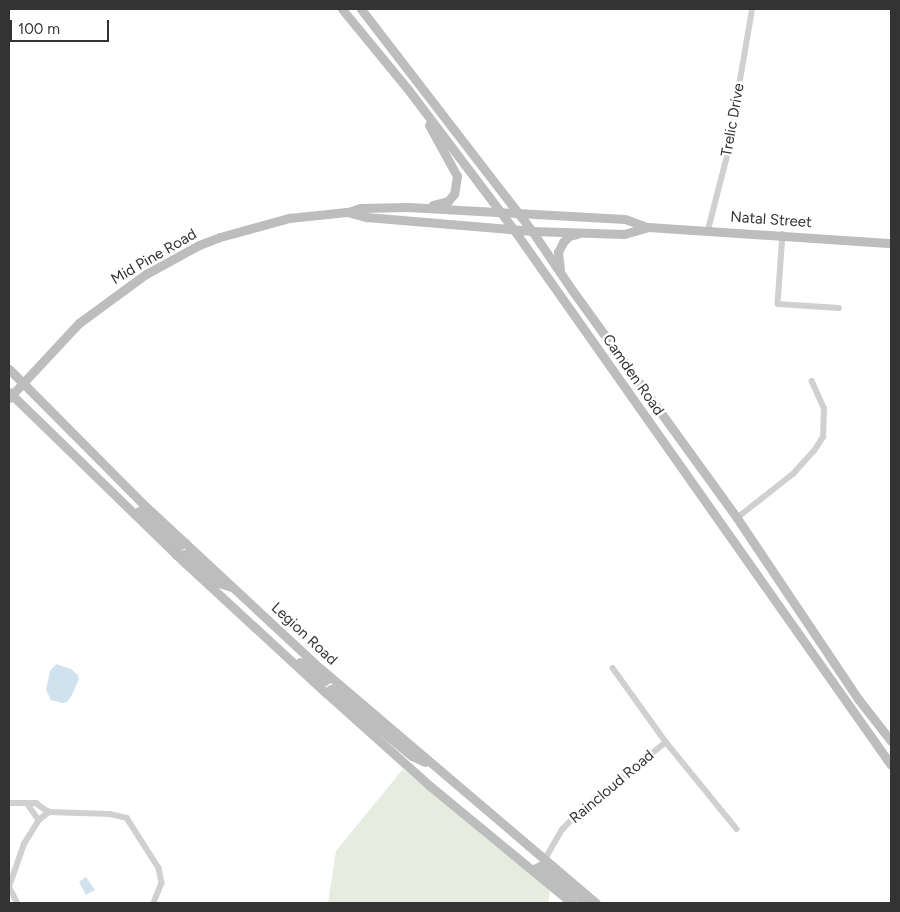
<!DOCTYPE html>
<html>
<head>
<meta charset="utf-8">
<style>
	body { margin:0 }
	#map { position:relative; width:900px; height:912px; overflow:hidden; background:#fff; font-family:Figtree,sans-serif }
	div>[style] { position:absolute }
	.green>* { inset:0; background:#e6ecdf }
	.water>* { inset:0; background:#cfe2ee }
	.street>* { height:5.5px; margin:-2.75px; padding:0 2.75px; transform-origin:2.75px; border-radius:2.75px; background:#d0d0d0 }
	.secondary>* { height:9px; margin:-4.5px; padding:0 4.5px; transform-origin:4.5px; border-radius:4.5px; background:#bdbdbd }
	span { translate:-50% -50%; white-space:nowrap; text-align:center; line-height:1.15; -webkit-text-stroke:5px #fff; paint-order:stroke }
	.street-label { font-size:15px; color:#333 }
	.frame { position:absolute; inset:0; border:10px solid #333; pointer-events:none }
	.scale { position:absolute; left:10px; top:20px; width:99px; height:22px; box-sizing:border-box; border:2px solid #333; border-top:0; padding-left:6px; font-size:15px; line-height:18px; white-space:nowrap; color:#333; -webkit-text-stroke:4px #fff; paint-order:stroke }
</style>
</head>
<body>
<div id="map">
	<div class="green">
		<i style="clip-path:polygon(403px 769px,550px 890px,548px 903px,328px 903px,336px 851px)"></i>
	</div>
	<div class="water">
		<i style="clip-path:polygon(56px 664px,71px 669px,78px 675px,79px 679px,72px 695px,67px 702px,62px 703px,51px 700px,46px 690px,50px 671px)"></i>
		<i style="clip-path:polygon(86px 877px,95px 890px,86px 895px,79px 882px)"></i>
	</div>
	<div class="street">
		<i style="left:708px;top:230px;width:76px;rotate:-75.6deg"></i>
		<i style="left:727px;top:156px;width:149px;rotate:-80.3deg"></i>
		<i style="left:783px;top:234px;width:70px;rotate:94.1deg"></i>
		<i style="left:778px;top:304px;width:61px;rotate:3.8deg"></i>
		<i style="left:737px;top:518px;width:71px;rotate:-38.2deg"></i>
		<i style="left:793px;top:474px;width:31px;rotate:-48deg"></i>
		<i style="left:814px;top:451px;width:17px;rotate:-57deg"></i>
		<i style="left:823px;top:437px;width:28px;rotate:-88deg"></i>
		<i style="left:824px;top:409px;width:30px;rotate:-114deg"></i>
		<i style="left:613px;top:668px;width:91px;rotate:54.4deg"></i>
		<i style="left:666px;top:742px;width:112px;rotate:50.8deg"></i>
		<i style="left:9px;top:803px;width:27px"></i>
		<i style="left:36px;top:803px;width:16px;rotate:35deg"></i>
		<i style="left:27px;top:803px;width:21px;rotate:55deg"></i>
		<i style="left:49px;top:812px;width:61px;rotate:1.9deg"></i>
		<i style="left:110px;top:814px;width:17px;rotate:13deg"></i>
		<i style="left:127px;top:818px;width:59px;rotate:57.4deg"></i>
		<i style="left:159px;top:868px;width:15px;rotate:79deg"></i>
		<i style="left:162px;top:883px;width:22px;rotate:112deg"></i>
		<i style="left:545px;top:859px;width:34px;rotate:-60deg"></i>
		<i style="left:562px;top:830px;width:26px;rotate:-47deg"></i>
		<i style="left:580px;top:811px;width:110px;rotate:-38.7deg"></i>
		<i style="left:17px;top:903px;width:18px;rotate:-117deg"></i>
		<i style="left:9px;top:887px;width:46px;rotate:-70.8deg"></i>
		<i style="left:24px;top:844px;width:28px;rotate:-58deg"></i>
		<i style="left:39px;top:820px;width:13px;rotate:-39deg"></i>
	</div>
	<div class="secondary">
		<i style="left:342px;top:9px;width:102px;rotate:50.6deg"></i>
		<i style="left:407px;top:88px;width:178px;rotate:53deg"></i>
		<i style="left:514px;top:230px;width:654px;rotate:54.83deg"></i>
		<i style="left:361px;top:9px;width:280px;rotate:52.4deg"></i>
		<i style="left:532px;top:231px;width:71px;rotate:55.9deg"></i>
		<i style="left:572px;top:290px;width:281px;rotate:54.1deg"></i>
		<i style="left:737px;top:518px;width:219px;rotate:56.2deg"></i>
		<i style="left:859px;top:700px;width:52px;rotate:52deg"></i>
		<i style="left:429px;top:125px;width:58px;rotate:61.2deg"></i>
		<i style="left:457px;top:176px;width:18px;rotate:99deg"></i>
		<i style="left:454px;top:194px;width:9px;rotate:131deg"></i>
		<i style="left:448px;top:201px;width:16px;rotate:165deg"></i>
		<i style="left:348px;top:212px;width:13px;rotate:-18deg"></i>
		<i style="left:360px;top:208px;width:48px;rotate:-1.2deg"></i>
		<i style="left:408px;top:207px;width:217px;rotate:3.2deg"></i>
		<i style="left:625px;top:219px;width:23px;rotate:20deg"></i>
		<i style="left:560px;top:269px;width:17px;rotate:-97deg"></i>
		<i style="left:558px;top:252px;width:11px;rotate:-63deg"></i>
		<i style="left:563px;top:242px;width:8px;rotate:-45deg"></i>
		<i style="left:569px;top:236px;width:8px;rotate:-14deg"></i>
		<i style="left:9px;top:369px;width:187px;rotate:45.2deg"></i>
		<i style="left:141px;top:502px;width:246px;rotate:42.9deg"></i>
		<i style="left:321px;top:669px;width:361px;rotate:40.4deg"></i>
		<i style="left:9px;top:392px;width:245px;rotate:44.2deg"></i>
		<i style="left:185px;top:563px;width:192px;rotate:42.7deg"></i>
		<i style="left:326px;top:693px;width:140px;rotate:41.8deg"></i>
		<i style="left:430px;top:786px;width:184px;rotate:39.5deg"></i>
		<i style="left:9px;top:398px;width:103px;rotate:-47deg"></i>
		<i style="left:79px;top:323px;width:83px;rotate:-36.2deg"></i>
		<i style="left:146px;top:274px;width:60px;rotate:-28.7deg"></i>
		<i style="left:199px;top:245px;width:22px;rotate:-21deg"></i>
		<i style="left:220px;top:237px;width:72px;rotate:-15.4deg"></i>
		<i style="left:289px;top:218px;width:58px;rotate:-5.9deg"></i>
		<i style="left:347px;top:212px;width:20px;rotate:15deg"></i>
		<i style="left:366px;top:217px;width:167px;rotate:4.8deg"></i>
		<i style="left:532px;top:231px;width:92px;rotate:1.9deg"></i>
		<i style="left:624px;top:234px;width:25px;rotate:-16deg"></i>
		<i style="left:648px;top:227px;width:244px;rotate:3.8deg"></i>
		<i style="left:139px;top:511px;width:52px;rotate:41.9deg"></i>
		<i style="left:178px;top:546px;width:8px;rotate:-23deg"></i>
		<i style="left:176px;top:555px;width:9px;rotate:-6deg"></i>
		<i style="left:185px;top:554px;width:45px;rotate:40.5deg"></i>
		<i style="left:219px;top:583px;width:13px;rotate:18deg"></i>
		<i style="left:300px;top:662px;width:27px;rotate:39deg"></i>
		<i style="left:321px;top:679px;width:4px;rotate:27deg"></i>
		<i style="left:325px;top:681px;width:6px;rotate:-51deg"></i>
		<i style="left:326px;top:693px;width:6px;rotate:-39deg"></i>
		<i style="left:331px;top:689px;width:105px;rotate:39.6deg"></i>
		<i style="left:412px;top:756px;width:14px;rotate:25deg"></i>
		<i style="left:532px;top:870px;width:9px;rotate:-27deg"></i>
		<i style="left:540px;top:866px;width:59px;rotate:38.8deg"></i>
	</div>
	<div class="street-label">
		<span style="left:733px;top:120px;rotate:-80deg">Trelic Drive</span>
		<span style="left:771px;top:220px;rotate:4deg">Natal Street</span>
		<span style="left:154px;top:257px;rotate:-30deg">Mid Pine Road</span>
		<span style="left:633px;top:375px;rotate:55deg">Camden Road</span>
		<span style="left:304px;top:634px;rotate:43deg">Legion Road</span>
		<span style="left:612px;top:787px;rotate:-40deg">Raincloud Road</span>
	</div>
	<div class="frame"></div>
	<div class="scale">100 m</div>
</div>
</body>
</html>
